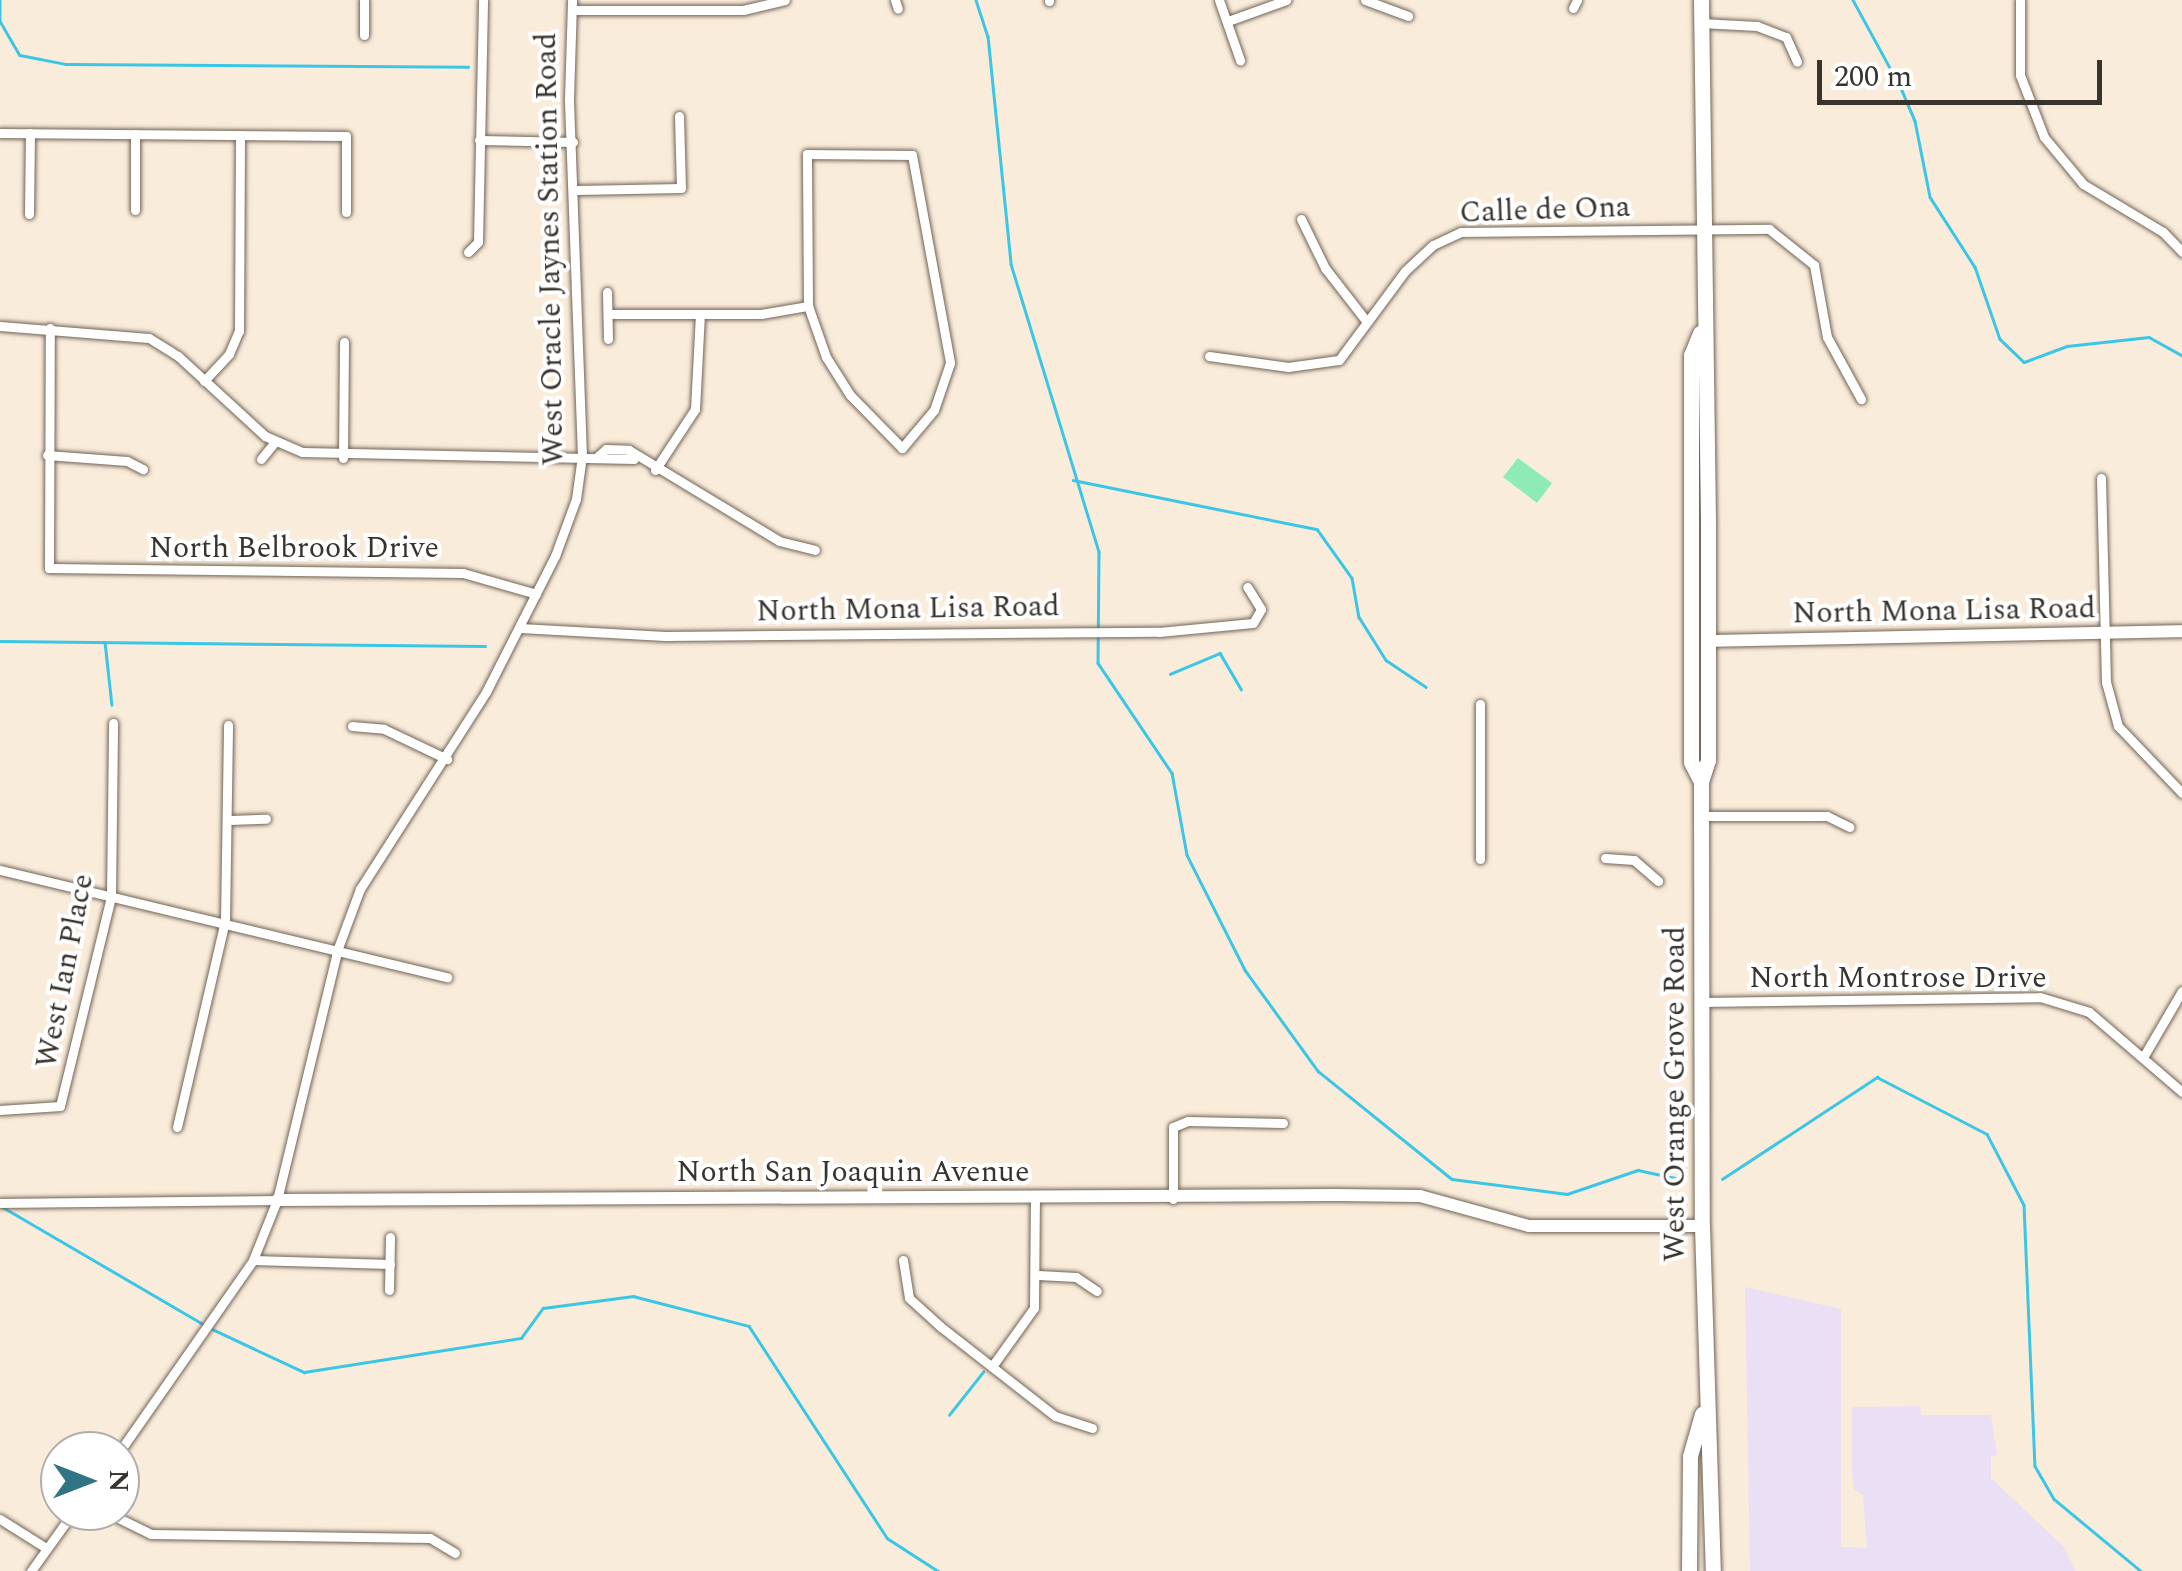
<!DOCTYPE html>
<html>
<head>
<meta charset="utf-8">
<style>
	body { margin:0 }
	#map { position:relative; width:2182px; height:1571px; overflow:hidden; background:#faecdb; font-family:Spectral,serif }
	div>[style] { position:absolute }
	.commercial>* { inset:0; background:#eadff4 }
	.green>* { inset:0; background:#8eebb6 }
	.stream>* { height:2.5px; margin:-1.25px; padding:0 1.25px; transform-origin:1.25px; border-radius:1.25px; background:#3bc6e6 }
	.roads { filter:drop-shadow(0 0 2px #706455) drop-shadow(0 0 2px #706455) }
	.street>* { height:9px; margin:-4.5px; padding:0 4.5px; transform-origin:4.5px; border-radius:4.5px; background:#fff }
	.secondary>* { height:12px; margin:-6px; padding:0 6px; transform-origin:6px; border-radius:6px; background:#fff }
	.primary>* { height:15px; margin:-7.5px; padding:0 7.5px; transform-origin:7.5px; border-radius:7.5px; background:#fff }
	span { translate:-50% -50%; white-space:nowrap; text-align:center; line-height:1.15; -webkit-text-stroke:8px #fff; paint-order:stroke }
	.street-label { font-size:30px; color:#39332d }
	.north { position:absolute; left:40px; top:1431px; width:100px; height:100px; box-sizing:border-box; background:#fff; border:2px solid #b0adab; border-radius:50%; rotate:90deg; font-size:28px; font-weight:700; line-height:40px; text-align:center; color:#39332d }
	.north::after { content:''; display:block; margin:auto; width:35px; height:45px; background:#317485; clip-path:polygon(50% 0,100% 100%,50% 72%,0 100%) }
	.scale { position:absolute; left:1817px; top:60px; width:285px; height:45px; box-sizing:border-box; border:5px solid #39332d; border-top:0; padding-left:12px; font-size:30px; line-height:35px; white-space:nowrap; color:#39332d; -webkit-text-stroke:8px #fff; paint-order:stroke }
</style>
</head>
<body>
<div id="map">
	<div class="commercial">
		<i style="clip-path:polygon(1745px 1287px,1841px 1309px,1841px 1547px,1867px 1548px,1863px 1495px,1854px 1490px,1852px 1474px,1852px 1407px,1920px 1406px,1921px 1415px,1991px 1415px,1997px 1455px,1991px 1456px,1991px 1478px,2064px 1547px,2075px 1571px,1750px 1571px)"></i>
	</div>
	<div class="green">
		<i style="clip-path:polygon(1518px 458px,1552px 483px,1537px 503px,1503px 477px)"></i>
	</div>
	<div class="stream">
		<i style="left:0;top:0;width:21px;rotate:90deg"></i>
		<i style="left:0;top:21px;width:39px;rotate:60deg"></i>
		<i style="left:20px;top:55px;width:47px;rotate:11.1deg"></i>
		<i style="left:66px;top:64px;width:402px;rotate:0.4deg"></i>
		<i style="left:976px;top:0;width:38px;rotate:72deg"></i>
		<i style="left:988px;top:36px;width:229px;rotate:84.2deg"></i>
		<i style="left:1011px;top:264px;width:301px;rotate:73deg"></i>
		<i style="left:1099px;top:552px;width:111px;rotate:90.5deg"></i>
		<i style="left:1098px;top:663px;width:133px;rotate:56.1deg"></i>
		<i style="left:1172px;top:773px;width:83px;rotate:79.6deg"></i>
		<i style="left:1187px;top:855px;width:129px;rotate:63.2deg"></i>
		<i style="left:1245px;top:970px;width:125px;rotate:54.1deg"></i>
		<i style="left:1318px;top:1071px;width:172px;rotate:38.9deg"></i>
		<i style="left:1452px;top:1179px;width:116px;rotate:7.4deg"></i>
		<i style="left:1567px;top:1194px;width:75px;rotate:-18.7deg"></i>
		<i style="left:1638px;top:1170px;width:40px;rotate:12deg"></i>
		<i style="left:1853px;top:0;width:100px;rotate:61.4deg"></i>
		<i style="left:1901px;top:88px;width:36px;rotate:67deg"></i>
		<i style="left:1915px;top:121px;width:77px;rotate:78.8deg"></i>
		<i style="left:1930px;top:197px;width:83px;rotate:57.3deg"></i>
		<i style="left:1975px;top:267px;width:76px;rotate:70.9deg"></i>
		<i style="left:2000px;top:339px;width:33px;rotate:44deg"></i>
		<i style="left:2024px;top:362px;width:46px;rotate:-20.4deg"></i>
		<i style="left:2067px;top:346px;width:82px;rotate:-6.3deg"></i>
		<i style="left:2149px;top:337px;width:38px;rotate:29deg"></i>
		<i style="left:1073px;top:480px;width:249px;rotate:11.4deg"></i>
		<i style="left:1317px;top:529px;width:60px;rotate:54.5deg"></i>
		<i style="left:1352px;top:578px;width:40px;rotate:80deg"></i>
		<i style="left:1359px;top:617px;width:51px;rotate:57.9deg"></i>
		<i style="left:1386px;top:660px;width:48px;rotate:34deg"></i>
		<i style="left:0;top:641px;width:485px;rotate:0.6deg"></i>
		<i style="left:105px;top:642px;width:63px;rotate:83.7deg"></i>
		<i style="left:1170px;top:674px;width:54px;rotate:-22.8deg"></i>
		<i style="left:1220px;top:653px;width:42px;rotate:59.7deg"></i>
		<i style="left:1722px;top:1179px;width:186px;rotate:-33.3deg"></i>
		<i style="left:1877px;top:1077px;width:124px;rotate:27.4deg"></i>
		<i style="left:1987px;top:1134px;width:80px;rotate:62.5deg"></i>
		<i style="left:2024px;top:1205px;width:261px;rotate:87.6deg"></i>
		<i style="left:2035px;top:1466px;width:38px;rotate:60deg"></i>
		<i style="left:2054px;top:1499px;width:113px;rotate:39.6deg"></i>
		<i style="left:1px;top:1206px;width:236px;rotate:30.3deg"></i>
		<i style="left:212px;top:1329px;width:102px;rotate:25.1deg"></i>
		<i style="left:304px;top:1372px;width:220px;rotate:-8.9deg"></i>
		<i style="left:521px;top:1338px;width:37px;rotate:-54deg"></i>
		<i style="left:543px;top:1308px;width:91px;rotate:-7.6deg"></i>
		<i style="left:633px;top:1296px;width:120px;rotate:14.5deg"></i>
		<i style="left:749px;top:1326px;width:253px;rotate:56.9deg"></i>
		<i style="left:887px;top:1538px;width:61px;rotate:32.9deg"></i>
		<i style="left:949px;top:1415px;width:55px;rotate:-51.7deg"></i>
	</div>
	<div class="roads">
		<div class="street">
			<i style="left:895px;top:0;width:9px;rotate:72deg"></i>
			<i style="left:1049px;top:0;width:1px;rotate:90deg"></i>
			<i style="left:1219px;top:0;width:64px;rotate:70.7deg"></i>
			<i style="left:1365px;top:0;width:46px;rotate:20.4deg"></i>
			<i style="left:2020px;top:0;width:75px;rotate:90deg"></i>
			<i style="left:2020px;top:75px;width:66px;rotate:68.8deg"></i>
			<i style="left:2044px;top:137px;width:61px;rotate:50.3deg"></i>
			<i style="left:2083px;top:184px;width:93px;rotate:31deg"></i>
			<i style="left:2163px;top:232px;width:28px;rotate:46deg"></i>
			<i style="left:1573px;top:8px;width:9px;rotate:-63deg"></i>
			<i style="left:572px;top:10px;width:171px"></i>
			<i style="left:743px;top:10px;width:43px;rotate:-13.4deg"></i>
			<i style="left:1228px;top:21px;width:62px;rotate:-19.9deg"></i>
			<i style="left:1701px;top:23px;width:56px;rotate:3.1deg"></i>
			<i style="left:1757px;top:26px;width:31px;rotate:21deg"></i>
			<i style="left:1786px;top:37px;width:27px;rotate:66deg"></i>
			<i style="left:364px;top:35px;width:35px;rotate:-90deg"></i>
			<i style="left:0;top:133px;width:346px;rotate:0.5deg"></i>
			<i style="left:346px;top:136px;width:76px;rotate:90deg"></i>
			<i style="left:479px;top:140px;width:94px;rotate:1.2deg"></i>
			<i style="left:807px;top:154px;width:105px;rotate:0.5deg"></i>
			<i style="left:912px;top:155px;width:211px;rotate:79.6deg"></i>
			<i style="left:950px;top:363px;width:50px;rotate:108.8deg"></i>
			<i style="left:934px;top:410px;width:50px;rotate:130.1deg"></i>
			<i style="left:902px;top:448px;width:74px;rotate:-134.5deg"></i>
			<i style="left:850px;top:395px;width:45px;rotate:-122.3deg"></i>
			<i style="left:826px;top:357px;width:54px;rotate:-109.4deg"></i>
			<i style="left:808px;top:306px;width:152px;rotate:-90.4deg"></i>
			<i style="left:577px;top:190px;width:104px;rotate:-1.1deg"></i>
			<i style="left:681px;top:188px;width:72px;rotate:-91.6deg"></i>
			<i style="left:135px;top:210px;width:76px;rotate:-90deg"></i>
			<i style="left:29px;top:214px;width:81px;rotate:-89.3deg"></i>
			<i style="left:1301px;top:219px;width:55px;rotate:63.9deg"></i>
			<i style="left:1325px;top:268px;width:68px;rotate:52.1deg"></i>
			<i style="left:468px;top:252px;width:14px;rotate:-45deg"></i>
			<i style="left:478px;top:242px;width:242px;rotate:-88.8deg"></i>
			<i style="left:607px;top:292px;width:47px;rotate:88.8deg"></i>
			<i style="left:608px;top:314px;width:153px"></i>
			<i style="left:761px;top:314px;width:48px;rotate:-9.7deg"></i>
			<i style="left:0;top:326px;width:149px;rotate:4.6deg"></i>
			<i style="left:149px;top:338px;width:34px;rotate:32deg"></i>
			<i style="left:178px;top:356px;width:118px;rotate:42.6deg"></i>
			<i style="left:265px;top:436px;width:40px;rotate:23.4deg"></i>
			<i style="left:302px;top:452px;width:332px;rotate:1.2deg"></i>
			<i style="left:1209px;top:356px;width:80px;rotate:7.9deg"></i>
			<i style="left:1288px;top:367px;width:51px;rotate:-7.8deg"></i>
			<i style="left:1339px;top:360px;width:111px;rotate:-53.4deg"></i>
			<i style="left:1405px;top:271px;width:38px;rotate:-43deg"></i>
			<i style="left:1433px;top:245px;width:31px;rotate:-25deg"></i>
			<i style="left:1461px;top:232px;width:308px;rotate:-0.6deg"></i>
			<i style="left:1769px;top:229px;width:58px;rotate:38.7deg"></i>
			<i style="left:1814px;top:265px;width:73px;rotate:79.8deg"></i>
			<i style="left:1827px;top:337px;width:71px;rotate:61.3deg"></i>
			<i style="left:204px;top:381px;width:37px;rotate:-47deg"></i>
			<i style="left:229px;top:354px;width:25px;rotate:-67deg"></i>
			<i style="left:239px;top:331px;width:196px;rotate:-89.7deg"></i>
			<i style="left:47px;top:455px;width:80px;rotate:4.3deg"></i>
			<i style="left:127px;top:461px;width:18px;rotate:27deg"></i>
			<i style="left:597px;top:457px;width:12px;rotate:-42deg"></i>
			<i style="left:606px;top:449px;width:23px;rotate:2deg"></i>
			<i style="left:629px;top:450px;width:175px;rotate:31.2deg"></i>
			<i style="left:779px;top:541px;width:37px;rotate:14deg"></i>
			<i style="left:343px;top:458px;width:116px;rotate:-89.5deg"></i>
			<i style="left:261px;top:459px;width:22px;rotate:-51deg"></i>
			<i style="left:655px;top:470px;width:73px;rotate:-56.7deg"></i>
			<i style="left:695px;top:409px;width:94px;rotate:-87deg"></i>
			<i style="left:2101px;top:478px;width:204px;rotate:88.6deg"></i>
			<i style="left:2106px;top:682px;width:46px;rotate:74.7deg"></i>
			<i style="left:2118px;top:726px;width:93px;rotate:46.3deg"></i>
			<i style="left:49px;top:568px;width:414px;rotate:0.7deg"></i>
			<i style="left:463px;top:573px;width:76px;rotate:16deg"></i>
			<i style="left:49px;top:568px;width:240px;rotate:-89.8deg"></i>
			<i style="left:520px;top:628px;width:145px;rotate:3.2deg"></i>
			<i style="left:665px;top:636px;width:494px;rotate:-0.5deg"></i>
			<i style="left:1159px;top:632px;width:94px;rotate:-5.5deg"></i>
			<i style="left:1253px;top:623px;width:16px;rotate:-60deg"></i>
			<i style="left:1261px;top:609px;width:26px;rotate:-122deg"></i>
			<i style="left:1480px;top:704px;width:155px;rotate:90deg"></i>
			<i style="left:352px;top:726px;width:32px;rotate:5deg"></i>
			<i style="left:384px;top:729px;width:70px;rotate:25.5deg"></i>
			<i style="left:1701px;top:816px;width:126px"></i>
			<i style="left:1827px;top:816px;width:25px;rotate:26deg"></i>
			<i style="left:228px;top:820px;width:38px;rotate:-2deg"></i>
			<i style="left:1605px;top:858px;width:29px;rotate:4deg"></i>
			<i style="left:1634px;top:860px;width:32px;rotate:41deg"></i>
			<i style="left:0;top:870px;width:460px;rotate:13.5deg"></i>
			<i style="left:1702px;top:1002px;width:338px;rotate:-0.8deg"></i>
			<i style="left:2040px;top:997px;width:51px;rotate:17deg"></i>
			<i style="left:2089px;top:1012px;width:123px;rotate:40.7deg"></i>
			<i style="left:2145px;top:1054px;width:73px;rotate:-59.6deg"></i>
			<i style="left:60px;top:1106px;width:216px;rotate:-76.3deg"></i>
			<i style="left:111px;top:896px;width:173px;rotate:-89.3deg"></i>
			<i style="left:0;top:1110px;width:60px;rotate:-3.8deg"></i>
			<i style="left:177px;top:1127px;width:212px;rotate:-76.9deg"></i>
			<i style="left:225px;top:920px;width:195px;rotate:-89.1deg"></i>
			<i style="left:1173px;top:1199px;width:72px;rotate:-90deg"></i>
			<i style="left:1173px;top:1127px;width:16px;rotate:-22deg"></i>
			<i style="left:1188px;top:1121px;width:95px;rotate:1.2deg"></i>
			<i style="left:0;top:1203px;width:277px;rotate:-0.6deg"></i>
			<i style="left:253px;top:1260px;width:137px;rotate:1.7deg"></i>
			<i style="left:903px;top:1260px;width:38px;rotate:81deg"></i>
			<i style="left:909px;top:1298px;width:43px;rotate:42.2deg"></i>
			<i style="left:941px;top:1327px;width:145px;rotate:38deg"></i>
			<i style="left:1055px;top:1416px;width:39px;rotate:18deg"></i>
			<i style="left:1038px;top:1275px;width:38px;rotate:3deg"></i>
			<i style="left:1076px;top:1277px;width:25px;rotate:34deg"></i>
			<i style="left:389px;top:1290px;width:53px;rotate:-88.9deg"></i>
			<i style="left:993px;top:1365px;width:70px;rotate:-54.3deg"></i>
			<i style="left:1034px;top:1308px;width:112px;rotate:-89.5deg"></i>
			<i style="left:120px;top:1451px;width:233px;rotate:-55.1deg"></i>
			<i style="left:253px;top:1260px;width:65px;rotate:-68.2deg"></i>
			<i style="left:277px;top:1200px;width:259px;rotate:-76.4deg"></i>
			<i style="left:338px;top:948px;width:63px;rotate:-69.6deg"></i>
			<i style="left:360px;top:889px;width:234px;rotate:-57.4deg"></i>
			<i style="left:486px;top:692px;width:153px;rotate:-63.1deg"></i>
			<i style="left:555px;top:556px;width:61px;rotate:-69.8deg"></i>
			<i style="left:576px;top:499px;width:43px;rotate:-82.1deg"></i>
			<i style="left:582px;top:456px;width:358px;rotate:-92.1deg"></i>
			<i style="left:569px;top:98px;width:98px;rotate:-88.2deg"></i>
			<i style="left:104px;top:1511px;width:52px;rotate:26.1deg"></i>
			<i style="left:151px;top:1534px;width:279px;rotate:0.8deg"></i>
			<i style="left:430px;top:1538px;width:29px;rotate:31deg"></i>
			<i style="left:0;top:1519px;width:54px;rotate:32.2deg"></i>
			<i style="left:31px;top:1571px;width:74px;rotate:-54.4deg"></i>
		</div>
		<div class="secondary">
			<i style="left:1708px;top:641px;width:474px;rotate:-1.2deg"></i>
			<i style="left:277px;top:1200px;width:1058px;rotate:-0.27deg"></i>
			<i style="left:1335px;top:1195px;width:85px;rotate:0.7deg"></i>
			<i style="left:1420px;top:1196px;width:113px;rotate:15.4deg"></i>
			<i style="left:1529px;top:1226px;width:173px"></i>
		</div>
		<div class="primary">
			<i style="left:1701px;top:0;width:522px;rotate:89.23deg"></i>
			<i style="left:1708px;top:522px;width:238px;rotate:90deg"></i>
			<i style="left:1708px;top:760px;width:23px;rotate:108deg"></i>
			<i style="left:1701px;top:782px;width:444px;rotate:89.9deg"></i>
			<i style="left:1702px;top:1226px;width:345px;rotate:88.2deg"></i>
			<i style="left:1700px;top:333px;width:24px;rotate:112deg"></i>
			<i style="left:1691px;top:355px;width:407px;rotate:90deg"></i>
			<i style="left:1691px;top:762px;width:22px;rotate:63deg"></i>
			<i style="left:1689px;top:1571px;width:115px;rotate:-89.5deg"></i>
			<i style="left:1690px;top:1456px;width:44px;rotate:-74.1deg"></i>
		</div>
	</div>
	<div class="street-label">
		<span style="left:1545px;top:210px;rotate:-2deg">Calle de Ona</span>
		<span style="left:550px;top:249px;rotate:-91deg">West Oracle Jaynes Station Road</span>
		<span style="left:294px;top:548px">North Belbrook Drive</span>
		<span style="left:908px;top:609px;rotate:-1deg">North Mona Lisa Road</span>
		<span style="left:1944px;top:611px;rotate:-1deg">North Mona Lisa Road</span>
		<span style="left:65px;top:971px;rotate:-79deg">West Ian Place</span>
		<span style="left:1898px;top:978px">North Montrose Drive</span>
		<span style="left:1675px;top:1094px;rotate:-90deg">West Orange Grove Road</span>
		<span style="left:853px;top:1172px">North San Joaquin Avenue</span>
	</div>
	<div class="north">N</div>
	<div class="scale">200 m</div>
</div>
</body>
</html>
